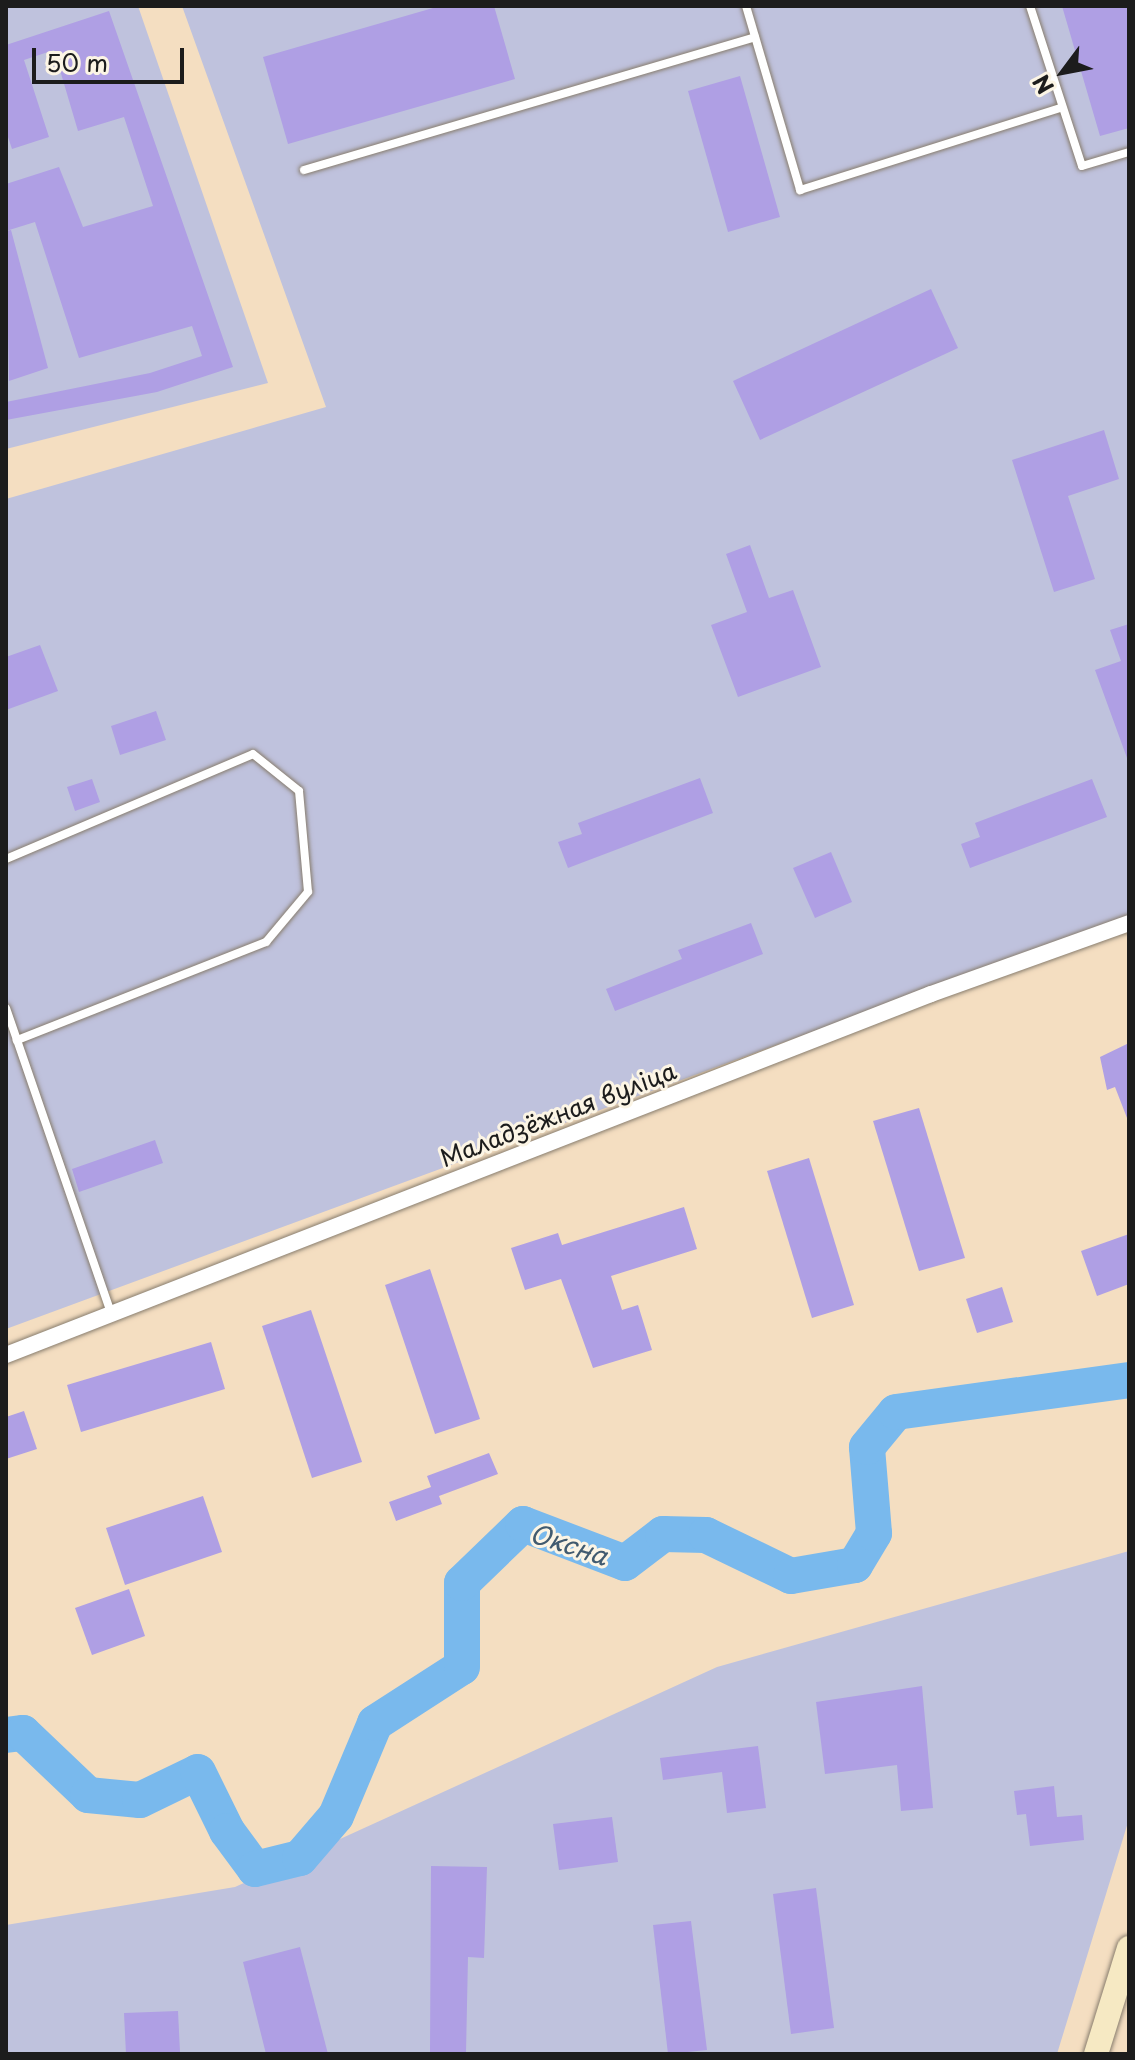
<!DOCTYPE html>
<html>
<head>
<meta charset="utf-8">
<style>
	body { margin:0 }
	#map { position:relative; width:1135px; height:2060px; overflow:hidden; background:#f4dec1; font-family:"Playpen Sans",sans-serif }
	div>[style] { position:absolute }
	.industrial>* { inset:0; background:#bfc2dd }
	.river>* { height:36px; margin:-18px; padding:0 18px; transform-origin:18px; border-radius:18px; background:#79b9ed }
	.building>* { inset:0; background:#af9fe4 }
	.roads { filter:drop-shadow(0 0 2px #887d6e) drop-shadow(0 0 2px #887d6e) }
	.lane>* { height:8px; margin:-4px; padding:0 4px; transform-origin:4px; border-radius:4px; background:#fff }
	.street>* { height:16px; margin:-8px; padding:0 8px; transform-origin:8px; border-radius:8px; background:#fff }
	.secondary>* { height:24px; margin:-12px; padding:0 12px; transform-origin:12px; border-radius:12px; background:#f6e9c3 }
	span { translate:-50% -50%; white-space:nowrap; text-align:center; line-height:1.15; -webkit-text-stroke:6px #fcf5e5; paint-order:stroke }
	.street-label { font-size:24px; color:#1c1c1c }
	.water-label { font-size:26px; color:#415b70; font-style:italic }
	.frame { position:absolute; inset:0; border:8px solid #1c1c1c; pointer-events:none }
	.north { position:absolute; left:1023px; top:32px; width:80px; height:80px; -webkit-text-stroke:6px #fcf5e5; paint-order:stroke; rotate:238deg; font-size:22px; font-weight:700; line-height:32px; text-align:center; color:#1c1c1c }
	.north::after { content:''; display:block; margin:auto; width:28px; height:36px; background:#1c1c1c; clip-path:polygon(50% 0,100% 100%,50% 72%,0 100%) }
	.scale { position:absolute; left:32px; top:48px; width:152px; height:36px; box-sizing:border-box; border:4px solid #1c1c1c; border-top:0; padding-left:10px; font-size:24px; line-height:28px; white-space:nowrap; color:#1c1c1c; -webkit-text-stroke:6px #fcf5e5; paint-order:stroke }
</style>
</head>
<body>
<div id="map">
	<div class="industrial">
		<i style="clip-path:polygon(6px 6px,138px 6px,268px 383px,6px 449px)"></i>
		<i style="clip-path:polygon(182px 6px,1129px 6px,1129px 915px,6px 1329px,6px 499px,326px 407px)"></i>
		<i style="clip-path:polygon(1129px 1551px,1129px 1819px,1057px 2054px,6px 2054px,6px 1925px,235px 1887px,717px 1667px)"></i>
	</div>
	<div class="river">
		<i style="left:6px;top:1735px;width:17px;rotate:-7deg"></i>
		<i style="left:23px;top:1733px;width:90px;rotate:43.6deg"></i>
		<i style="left:88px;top:1795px;width:52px;rotate:5.5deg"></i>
		<i style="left:140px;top:1800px;width:64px;rotate:-25.8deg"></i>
		<i style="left:198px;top:1772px;width:66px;rotate:63.8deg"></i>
		<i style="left:227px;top:1831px;width:47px;rotate:53.6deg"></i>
		<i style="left:255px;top:1869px;width:46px;rotate:-13.7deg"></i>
		<i style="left:300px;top:1858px;width:55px;rotate:-49.4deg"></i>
		<i style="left:336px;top:1816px;width:101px;rotate:-67.2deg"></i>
		<i style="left:375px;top:1723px;width:103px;rotate:-32.8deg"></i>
		<i style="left:462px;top:1667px;width:84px;rotate:-90deg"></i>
		<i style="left:462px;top:1583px;width:85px;rotate:-44deg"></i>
		<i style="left:523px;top:1524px;width:109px;rotate:20.9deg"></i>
		<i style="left:625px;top:1563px;width:48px;rotate:-37.3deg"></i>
		<i style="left:663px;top:1534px;width:43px;rotate:1.3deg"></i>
		<i style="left:706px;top:1535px;width:94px;rotate:25.8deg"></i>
		<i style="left:791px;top:1576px;width:65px;rotate:-9.8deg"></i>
		<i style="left:855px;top:1565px;width:37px;rotate:-59deg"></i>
		<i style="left:874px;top:1533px;width:86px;rotate:-94.7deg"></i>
		<i style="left:867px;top:1447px;width:45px;rotate:-50.4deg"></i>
		<i style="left:896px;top:1412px;width:235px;rotate:-7.8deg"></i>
	</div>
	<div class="building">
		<i style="clip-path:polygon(440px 6px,494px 6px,515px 79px,288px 144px,263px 57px)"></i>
		<i style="clip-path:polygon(1062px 6px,1129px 6px,1129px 128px,1100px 136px)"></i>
		<i style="clip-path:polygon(109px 11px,233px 367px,157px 392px,6px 420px,6px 402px,150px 373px,202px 356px,192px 326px,79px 358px,35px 222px,6px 231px,6px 184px,59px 167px,83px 227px,153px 206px,124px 117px,78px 131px,54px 50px,24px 60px,49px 137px,12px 149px,6px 131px,6px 45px)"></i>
		<i style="clip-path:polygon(740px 76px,780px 217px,728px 232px,688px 91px)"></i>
		<i style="clip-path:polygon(11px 230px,48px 368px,9px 381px,6px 231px)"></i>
		<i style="clip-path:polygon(931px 289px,958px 348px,760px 440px,733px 381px)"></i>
		<i style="clip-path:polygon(1104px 430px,1119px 479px,1068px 496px,1095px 579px,1054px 592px,1012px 460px)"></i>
		<i style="clip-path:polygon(750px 545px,769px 598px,793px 590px,821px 667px,738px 697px,711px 625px,747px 612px,726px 554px)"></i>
		<i style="clip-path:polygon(1129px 624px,1129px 757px,1127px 758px,1095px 670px,1121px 661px,1110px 630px)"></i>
		<i style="clip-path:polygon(40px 645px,58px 691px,6px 710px,6px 657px)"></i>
		<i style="clip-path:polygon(156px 711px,166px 740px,120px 755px,111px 726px)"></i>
		<i style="clip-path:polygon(700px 778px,713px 813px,568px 868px,558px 842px,582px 834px,578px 823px)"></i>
		<i style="clip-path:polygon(92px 779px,100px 802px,75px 811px,67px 787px)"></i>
		<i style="clip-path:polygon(1092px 779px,1107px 817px,970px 868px,961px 844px,980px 837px,975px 823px)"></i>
		<i style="clip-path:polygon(831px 852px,852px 902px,815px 918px,793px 868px)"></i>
		<i style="clip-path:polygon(751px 923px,763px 954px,615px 1011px,606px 989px,682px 959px,678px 950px)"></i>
		<i style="clip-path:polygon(1129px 1043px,1129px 1118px,1127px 1118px,1115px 1087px,1107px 1090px,1100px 1057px)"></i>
		<i style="clip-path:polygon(919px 1108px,965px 1258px,919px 1271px,873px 1121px)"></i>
		<i style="clip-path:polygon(155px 1140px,163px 1163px,79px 1192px,72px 1169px)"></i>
		<i style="clip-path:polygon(809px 1158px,854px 1305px,812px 1318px,767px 1171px)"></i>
		<i style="clip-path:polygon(684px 1207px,697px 1249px,611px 1276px,622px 1310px,638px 1305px,652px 1350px,593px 1368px,561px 1279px,525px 1290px,511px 1248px,558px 1233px,562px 1245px)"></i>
		<i style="clip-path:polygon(1129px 1234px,1129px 1284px,1097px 1296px,1081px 1251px)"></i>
		<i style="clip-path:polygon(430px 1269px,480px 1419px,435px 1434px,385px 1285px)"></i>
		<i style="clip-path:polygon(1002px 1287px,1013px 1322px,977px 1333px,966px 1299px)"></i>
		<i style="clip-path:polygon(311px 1310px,362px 1462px,312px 1478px,262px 1326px)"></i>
		<i style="clip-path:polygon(211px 1342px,225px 1389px,81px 1432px,67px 1385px)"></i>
		<i style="clip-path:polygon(24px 1411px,37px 1449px,6px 1459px,6px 1417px)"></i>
		<i style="clip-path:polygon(489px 1453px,498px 1474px,439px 1496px,442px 1504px,396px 1521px,389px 1502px,431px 1487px,427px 1476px)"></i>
		<i style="clip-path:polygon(203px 1496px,222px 1552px,125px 1585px,106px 1528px)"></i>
		<i style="clip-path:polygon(129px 1589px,145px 1636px,92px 1655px,75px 1608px)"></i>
		<i style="clip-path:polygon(922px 1686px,933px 1808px,901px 1811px,897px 1765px,825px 1774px,816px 1702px)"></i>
		<i style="clip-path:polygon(758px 1746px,766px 1808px,727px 1813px,722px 1772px,663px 1780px,660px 1758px)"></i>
		<i style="clip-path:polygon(1054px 1786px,1057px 1817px,1082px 1815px,1084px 1840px,1030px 1846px,1026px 1814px,1017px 1815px,1014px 1791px)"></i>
		<i style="clip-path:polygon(612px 1817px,618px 1862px,559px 1870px,553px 1824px)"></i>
		<i style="clip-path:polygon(431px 1866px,487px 1867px,484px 1958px,468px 1957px,466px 2053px,430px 2052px)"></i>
		<i style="clip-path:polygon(816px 1888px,834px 2028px,791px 2034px,773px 1894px)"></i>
		<i style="clip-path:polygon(691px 1921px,707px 2050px,668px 2054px,653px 1925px)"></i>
		<i style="clip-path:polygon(300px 1947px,328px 2054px,266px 2054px,243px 1962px)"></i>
		<i style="clip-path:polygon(178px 2011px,180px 2052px,126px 2054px,124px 2013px)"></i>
	</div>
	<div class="roads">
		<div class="lane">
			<i style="left:746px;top:6px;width:192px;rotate:73.6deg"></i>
			<i style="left:800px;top:190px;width:273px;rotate:-17.5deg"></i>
			<i style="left:1030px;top:6px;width:168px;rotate:72deg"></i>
			<i style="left:1082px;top:166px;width:49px;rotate:-16.6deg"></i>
			<i style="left:304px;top:170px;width:470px;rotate:-16.4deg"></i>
			<i style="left:6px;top:859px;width:268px;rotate:-23deg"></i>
			<i style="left:253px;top:754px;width:59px;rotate:38.8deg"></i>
			<i style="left:299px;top:791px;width:101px;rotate:84.9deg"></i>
			<i style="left:308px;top:892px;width:65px;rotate:130deg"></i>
			<i style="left:266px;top:942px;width:268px;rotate:158.5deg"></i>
			<i style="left:6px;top:1008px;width:323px;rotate:71deg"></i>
		</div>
		<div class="street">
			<i style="left:6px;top:1355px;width:993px;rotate:-21.32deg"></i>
			<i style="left:931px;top:994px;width:210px;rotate:-19.7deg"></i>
		</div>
		<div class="secondary">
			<i style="left:1096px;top:2054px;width:111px;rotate:-72.7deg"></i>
		</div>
	</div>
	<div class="street-label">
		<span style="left:558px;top:1114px;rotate:-21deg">Маладзёжная вуліца</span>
	</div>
	<div class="water-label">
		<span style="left:569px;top:1544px;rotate:18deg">Оксна</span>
	</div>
	<div class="frame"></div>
	<div class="north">N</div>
	<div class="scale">50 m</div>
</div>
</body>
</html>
